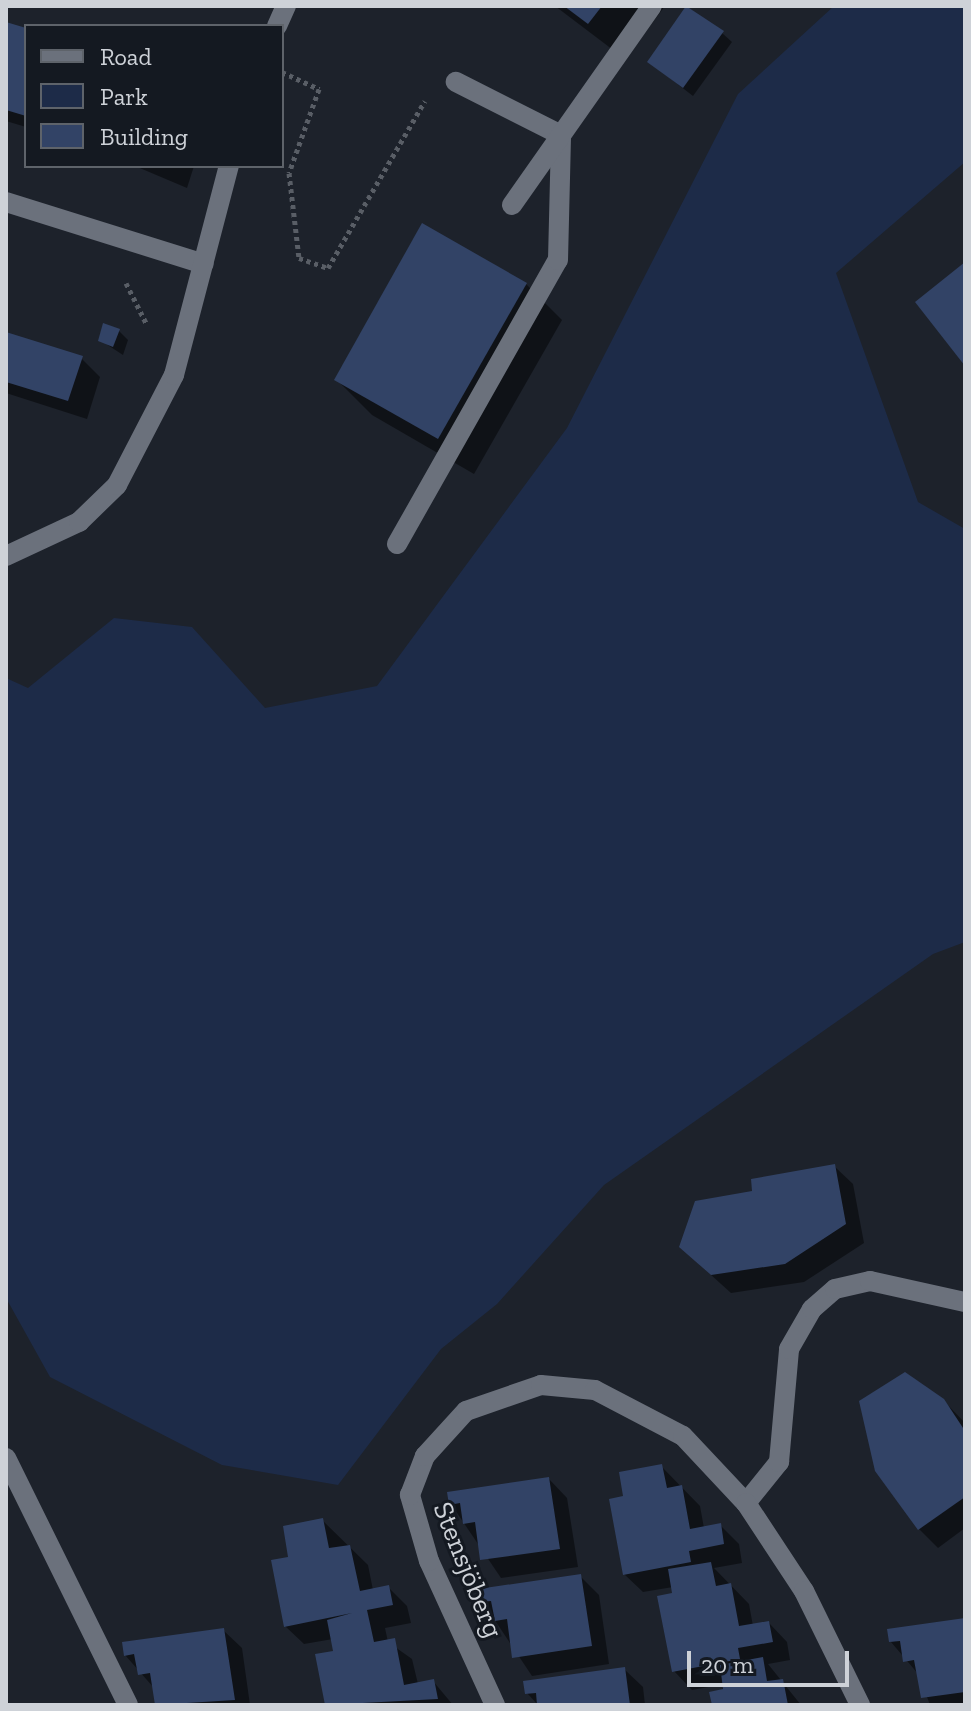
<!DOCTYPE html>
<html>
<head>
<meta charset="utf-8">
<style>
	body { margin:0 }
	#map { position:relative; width:971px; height:1711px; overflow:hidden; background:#1d222b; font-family:"Zilla Slab",serif }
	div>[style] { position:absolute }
	.green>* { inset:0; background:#1d2b48 }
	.shadow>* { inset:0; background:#0007 }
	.building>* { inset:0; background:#324366 }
	.path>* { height:5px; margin-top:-2.5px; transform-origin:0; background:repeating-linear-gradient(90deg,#595e66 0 4px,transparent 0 8px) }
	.service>* { height:20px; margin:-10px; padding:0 10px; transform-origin:10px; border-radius:10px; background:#6b717c }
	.minor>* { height:20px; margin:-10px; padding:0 10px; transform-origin:10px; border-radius:10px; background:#6b717c }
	span { translate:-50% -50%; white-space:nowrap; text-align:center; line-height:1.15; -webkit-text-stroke:6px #141921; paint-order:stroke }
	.street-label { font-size:28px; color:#ced2d8 }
	.frame { position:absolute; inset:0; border:8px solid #ced2d8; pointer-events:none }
	.legend { position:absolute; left:24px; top:24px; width:260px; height:144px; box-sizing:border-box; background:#141921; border:2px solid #5e636a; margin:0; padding:10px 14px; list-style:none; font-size:24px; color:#ced2d8 }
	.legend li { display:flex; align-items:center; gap:16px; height:40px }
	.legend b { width:40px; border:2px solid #5e636a }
	.scale { position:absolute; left:687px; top:1651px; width:162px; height:36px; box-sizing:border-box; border:4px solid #ced2d8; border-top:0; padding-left:10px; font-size:24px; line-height:28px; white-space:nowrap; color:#ced2d8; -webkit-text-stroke:6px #141921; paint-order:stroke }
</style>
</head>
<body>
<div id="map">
	<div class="green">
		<i style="clip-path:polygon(834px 6px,965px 6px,965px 162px,836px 273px,918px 502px,965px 529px,965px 942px,933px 954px,604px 1185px,497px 1304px,441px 1349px,338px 1485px,222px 1465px,50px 1377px,6px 1298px,6px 678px,28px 688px,114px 618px,192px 627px,265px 708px,377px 686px,567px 428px,738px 94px)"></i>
	</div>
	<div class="shadow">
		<i style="clip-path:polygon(555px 6px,665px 6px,625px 59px)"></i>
		<i style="clip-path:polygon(6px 24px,26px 30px,26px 127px,6px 121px)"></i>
		<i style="clip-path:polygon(722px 33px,732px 42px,693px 96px,649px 62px)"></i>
		<i style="clip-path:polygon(135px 166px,194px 166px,187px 188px)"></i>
		<i style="clip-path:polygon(526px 284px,562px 320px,474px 474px,372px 415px,336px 379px)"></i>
		<i style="clip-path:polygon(119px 331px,128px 340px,123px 355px,100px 340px)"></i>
		<i style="clip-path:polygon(6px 334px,81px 358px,100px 377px,87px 419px,6px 393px)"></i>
		<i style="clip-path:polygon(834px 1166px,853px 1184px,864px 1243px,804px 1282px,731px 1293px,700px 1265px,754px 1193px)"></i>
		<i style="clip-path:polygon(943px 1400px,965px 1423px,965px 1528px,938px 1548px,919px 1529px)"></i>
		<i style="clip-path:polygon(661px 1466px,700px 1506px,704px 1528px,720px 1525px,739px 1544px,742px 1563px,714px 1568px,749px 1604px,753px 1626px,769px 1623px,787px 1642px,790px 1660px,768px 1664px,801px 1705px,714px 1705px,725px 1684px,692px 1690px,674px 1671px,673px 1587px,643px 1592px,624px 1574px,625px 1497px)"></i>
		<i style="clip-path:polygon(549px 1479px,567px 1498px,578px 1567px,501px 1578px,451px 1504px)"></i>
		<i style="clip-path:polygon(322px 1520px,368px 1565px,373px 1590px,388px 1587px,407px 1606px,411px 1623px,385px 1628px,388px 1642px,412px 1659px,418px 1684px,433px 1681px,453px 1705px,327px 1705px,317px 1656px,335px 1652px,333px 1639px,304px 1644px,285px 1626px,291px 1558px)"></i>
		<i style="clip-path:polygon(580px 1576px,599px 1595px,609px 1664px,532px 1676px,482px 1601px)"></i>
		<i style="clip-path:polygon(965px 1620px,965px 1705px,930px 1705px,919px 1675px,891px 1642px)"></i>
		<i style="clip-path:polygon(223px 1630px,242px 1648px,250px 1705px,157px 1705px,154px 1688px,125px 1655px)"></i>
		<i style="clip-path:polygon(624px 1669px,643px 1687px,645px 1705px,538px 1705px,527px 1693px)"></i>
	</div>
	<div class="building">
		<i style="clip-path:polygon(564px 6px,602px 6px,588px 24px)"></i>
		<i style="clip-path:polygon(686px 6px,724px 31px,683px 88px,647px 62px)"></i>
		<i style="clip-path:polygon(6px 22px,26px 28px,26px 116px,6px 110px)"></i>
		<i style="clip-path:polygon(422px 223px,527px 283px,438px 439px,334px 380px)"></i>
		<i style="clip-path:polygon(965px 262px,965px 366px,915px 302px)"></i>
		<i style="clip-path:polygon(103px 323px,120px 329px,113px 347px,98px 341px)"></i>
		<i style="clip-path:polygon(6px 332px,83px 356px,68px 401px,6px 382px)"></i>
		<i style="clip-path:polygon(835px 1164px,846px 1224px,785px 1264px,711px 1275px,679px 1247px,695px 1201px,752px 1191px,751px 1179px)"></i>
		<i style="clip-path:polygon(905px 1372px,944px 1399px,965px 1431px,965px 1497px,918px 1530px,875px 1471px,859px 1401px)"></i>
		<i style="clip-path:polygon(662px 1464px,667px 1488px,682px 1485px,690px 1529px,721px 1523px,724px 1544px,689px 1551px,691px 1562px,623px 1575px,609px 1499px,623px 1496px,619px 1472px)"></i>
		<i style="clip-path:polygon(549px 1477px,560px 1549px,480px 1560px,475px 1522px,463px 1524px,460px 1503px,449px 1505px,447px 1492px)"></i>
		<i style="clip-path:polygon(323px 1518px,329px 1548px,350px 1545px,360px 1591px,389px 1585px,393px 1605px,367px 1610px,374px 1642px,395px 1638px,404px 1685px,434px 1679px,438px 1699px,325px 1705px,315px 1654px,333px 1651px,327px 1620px,352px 1613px,284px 1627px,271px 1560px,288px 1557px,283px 1526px)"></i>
		<i style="clip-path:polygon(711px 1562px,716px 1586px,731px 1583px,739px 1626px,769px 1621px,773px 1642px,738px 1648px,740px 1659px,672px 1672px,657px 1596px,672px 1593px,668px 1569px)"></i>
		<i style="clip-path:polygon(581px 1574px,592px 1646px,512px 1658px,507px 1619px,495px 1621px,491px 1601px,480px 1602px,478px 1589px)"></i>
		<i style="clip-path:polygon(965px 1618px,965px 1692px,921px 1698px,914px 1660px,903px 1662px,900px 1641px,889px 1642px,887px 1629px)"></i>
		<i style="clip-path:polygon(224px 1628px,235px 1700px,155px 1705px,150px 1673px,138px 1675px,134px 1654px,124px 1656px,122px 1642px)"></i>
		<i style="clip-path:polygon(763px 1657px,767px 1681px,783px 1679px,788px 1705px,712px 1705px,709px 1692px,723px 1689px,720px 1665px)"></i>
		<i style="clip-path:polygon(625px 1667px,630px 1705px,537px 1705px,536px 1693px,525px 1694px,523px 1681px)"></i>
	</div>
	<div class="path">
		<i style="left:282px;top:72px;width:41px;rotate:24.7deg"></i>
		<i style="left:319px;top:89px;width:89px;rotate:109.7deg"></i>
		<i style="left:289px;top:173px;width:86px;rotate:83.3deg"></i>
		<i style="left:299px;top:258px;width:31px;rotate:19deg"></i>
		<i style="left:328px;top:268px;width:193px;rotate:-59.9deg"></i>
		<i style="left:126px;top:283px;width:45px;rotate:63.4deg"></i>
	</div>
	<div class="service">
		<i style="left:397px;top:544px;width:326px;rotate:-60.5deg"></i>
		<i style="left:558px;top:260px;width:125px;rotate:-88.6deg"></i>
		<i style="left:561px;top:135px;width:118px;rotate:-153.2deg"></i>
	</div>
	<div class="minor">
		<i style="left:277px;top:26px;width:22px;rotate:-66deg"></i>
		<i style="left:6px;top:202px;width:207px;rotate:17.4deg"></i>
		<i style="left:512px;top:205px;width:243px;rotate:-54.9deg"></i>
		<i style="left:6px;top:556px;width:81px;rotate:-25deg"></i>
		<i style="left:79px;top:522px;width:53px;rotate:-44.2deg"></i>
		<i style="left:117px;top:485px;width:124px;rotate:-62.6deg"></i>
		<i style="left:174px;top:375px;width:216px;rotate:-75.3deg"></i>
		<i style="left:6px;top:1458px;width:275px;rotate:63.7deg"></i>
		<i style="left:746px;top:1503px;width:53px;rotate:-51.2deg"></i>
		<i style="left:779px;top:1462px;width:113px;rotate:-84.9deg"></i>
		<i style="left:789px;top:1349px;width:46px;rotate:-60.1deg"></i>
		<i style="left:812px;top:1309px;width:30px;rotate:-41deg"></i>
		<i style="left:835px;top:1289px;width:36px;rotate:-13deg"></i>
		<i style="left:870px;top:1281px;width:97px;rotate:12.5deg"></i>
		<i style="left:495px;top:1705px;width:158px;rotate:-114.6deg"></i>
		<i style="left:429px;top:1561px;width:69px;rotate:-106.1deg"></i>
		<i style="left:410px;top:1495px;width:42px;rotate:-69deg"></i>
		<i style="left:425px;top:1456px;width:61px;rotate:-47.7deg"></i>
		<i style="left:466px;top:1411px;width:79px;rotate:-19.1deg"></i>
		<i style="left:541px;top:1385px;width:54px;rotate:5.3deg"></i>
		<i style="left:595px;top:1390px;width:99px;rotate:27.6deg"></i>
		<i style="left:683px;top:1436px;width:92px;rotate:46.8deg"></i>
		<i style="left:746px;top:1503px;width:105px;rotate:56.6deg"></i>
		<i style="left:804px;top:1591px;width:127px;rotate:63.8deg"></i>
	</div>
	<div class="street-label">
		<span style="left:468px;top:1570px;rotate:68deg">Stensjöberg</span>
	</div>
	<div class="frame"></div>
	<ul class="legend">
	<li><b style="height:10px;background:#6b717c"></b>Road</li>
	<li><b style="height:22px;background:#1d2b48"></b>Park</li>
	<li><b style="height:22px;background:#324366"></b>Building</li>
	</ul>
	<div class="scale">20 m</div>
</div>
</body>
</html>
